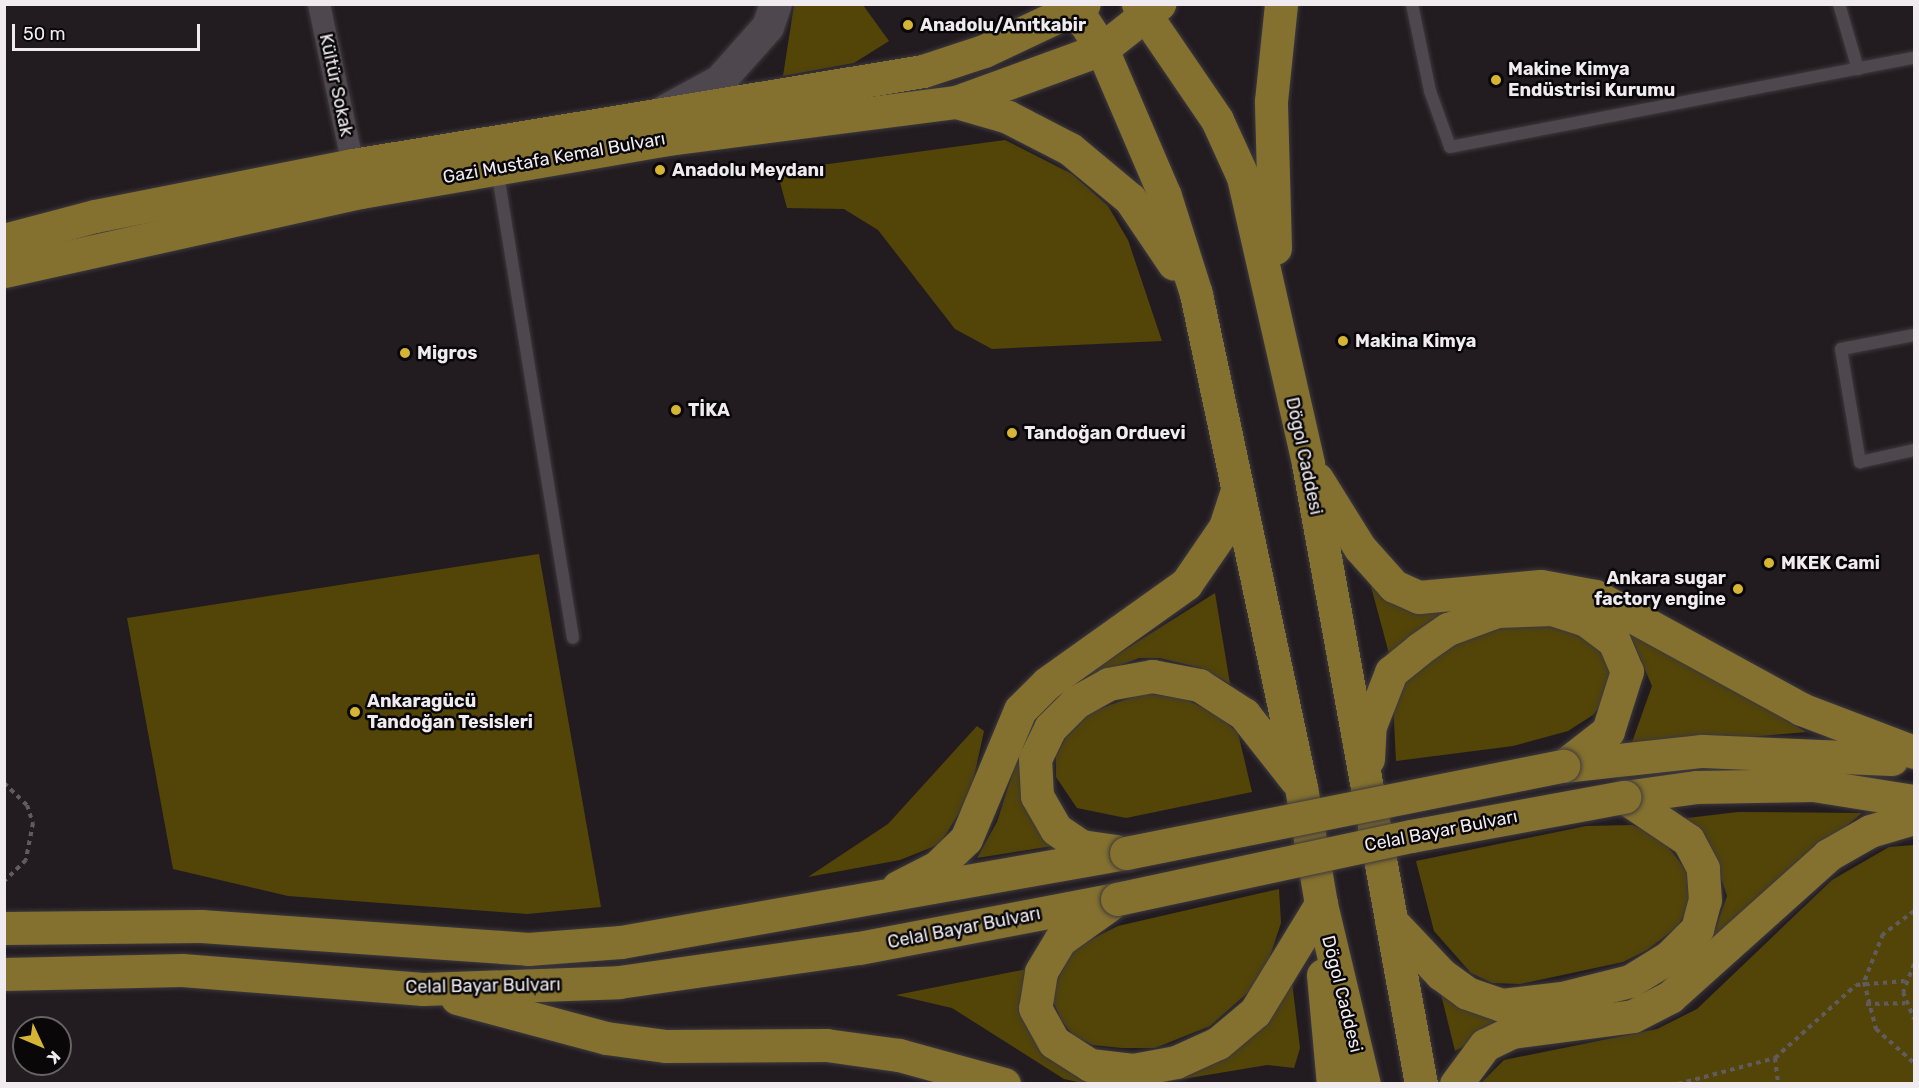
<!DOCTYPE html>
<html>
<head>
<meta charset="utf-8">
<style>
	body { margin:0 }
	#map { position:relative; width:1919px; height:1088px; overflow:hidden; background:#221c21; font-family:Rubik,sans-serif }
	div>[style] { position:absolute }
	.green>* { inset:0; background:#534508 }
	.path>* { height:4px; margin-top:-2px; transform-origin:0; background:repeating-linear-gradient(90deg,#615b60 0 4.5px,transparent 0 9px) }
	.roads { filter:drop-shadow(0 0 2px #3d393d) drop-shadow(0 0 2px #3d393d) }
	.service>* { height:12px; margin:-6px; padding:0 6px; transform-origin:6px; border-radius:6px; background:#4e474d }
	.minor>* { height:22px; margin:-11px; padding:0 11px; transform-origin:11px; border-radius:11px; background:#4e474d }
	.secondary>* { height:32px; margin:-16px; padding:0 16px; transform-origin:16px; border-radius:16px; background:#4e474d }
	.primary>* { height:33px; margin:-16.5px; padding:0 16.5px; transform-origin:16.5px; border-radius:16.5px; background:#84712f }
	.bridges { filter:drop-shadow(0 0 2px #3d393d) drop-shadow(0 0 2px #3d393d) }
	.primary-bridge>* { height:33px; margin:-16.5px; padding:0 16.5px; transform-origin:16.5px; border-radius:16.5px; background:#84712f }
	.dots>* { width:16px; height:16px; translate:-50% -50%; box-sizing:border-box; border:3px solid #0a0709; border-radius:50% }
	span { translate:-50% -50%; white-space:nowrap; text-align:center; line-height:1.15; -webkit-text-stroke:5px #0a0709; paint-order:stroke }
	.poi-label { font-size:18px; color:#efebef; font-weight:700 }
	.left { translate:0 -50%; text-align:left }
	.right { translate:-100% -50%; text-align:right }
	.street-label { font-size:18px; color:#efebef }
	.frame { position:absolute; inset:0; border:6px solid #efebef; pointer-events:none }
	.north { position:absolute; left:12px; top:1016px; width:60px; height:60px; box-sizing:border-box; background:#0a0709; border:2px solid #666265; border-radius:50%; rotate:134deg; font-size:16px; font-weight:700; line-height:24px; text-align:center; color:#efebef }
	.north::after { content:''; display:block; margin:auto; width:21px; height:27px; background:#d6b534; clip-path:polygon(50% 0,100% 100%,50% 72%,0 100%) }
	.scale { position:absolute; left:12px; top:24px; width:188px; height:27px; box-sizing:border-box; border:3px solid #efebef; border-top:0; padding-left:8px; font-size:18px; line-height:21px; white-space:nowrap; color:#efebef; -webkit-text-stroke:4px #0a0709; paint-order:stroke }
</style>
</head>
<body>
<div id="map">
	<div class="green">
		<i style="clip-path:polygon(794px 5px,863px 5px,889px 41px,854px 63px,783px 76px)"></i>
		<i style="clip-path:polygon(1005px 140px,1072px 174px,1108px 206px,1128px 240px,1162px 341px,992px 349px,955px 329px,878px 230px,844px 209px,787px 208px,777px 171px)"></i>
		<i style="clip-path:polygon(539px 554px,601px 907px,527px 914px,288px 896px,173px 869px,127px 618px)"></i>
		<i style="clip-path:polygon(1369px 579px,1440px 611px,1442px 618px,1391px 661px)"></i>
		<i style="clip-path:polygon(1215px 593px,1230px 684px,1201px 668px,1160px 658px,1139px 658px,1092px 676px,1088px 673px)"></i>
		<i style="clip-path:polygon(1521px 624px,1554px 625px,1584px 635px,1612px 662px,1607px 697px,1593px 715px,1568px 731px,1513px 746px,1396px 761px,1393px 702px,1416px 664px,1481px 630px)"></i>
		<i style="clip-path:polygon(1636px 631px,1806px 732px,1630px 748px,1652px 686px,1631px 637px)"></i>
		<i style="clip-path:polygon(1144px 693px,1185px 699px,1217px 714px,1238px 733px,1252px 792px,1126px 818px,1077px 808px,1056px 777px,1056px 756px,1067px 735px,1085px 714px)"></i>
		<i style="clip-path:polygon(977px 726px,984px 731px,970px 795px,940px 844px,900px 860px,808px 877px,888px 824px)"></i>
		<i style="clip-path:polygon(1016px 762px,1022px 763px,1053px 846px,977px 858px,997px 822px)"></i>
		<i style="clip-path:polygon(1738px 812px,1862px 813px,1780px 880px,1676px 985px,1609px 1012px,1510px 1021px,1455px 1051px,1438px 982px,1460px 1002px,1491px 1014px,1507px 1014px,1623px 1001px,1677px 978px,1709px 947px,1727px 896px,1712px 851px,1679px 819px)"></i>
		<i style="clip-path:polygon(1632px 825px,1659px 835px,1692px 878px,1692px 903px,1677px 927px,1647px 950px,1623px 962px,1520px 984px,1492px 983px,1471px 973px,1434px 931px,1416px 861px,1586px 826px)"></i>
		<i style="clip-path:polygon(1914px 845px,1914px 1083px,1481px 1083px,1504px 1060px,1657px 1029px,1697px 1009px,1832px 880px,1889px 847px)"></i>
		<i style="clip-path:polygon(1279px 889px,1281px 923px,1262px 980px,1210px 1026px,1155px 1048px,1122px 1048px,1093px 1045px,1074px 1036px,1061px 1020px,1053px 1001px,1055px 983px,1076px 947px,1118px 926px)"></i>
		<i style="clip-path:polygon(1032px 968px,1027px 1013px,1148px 1081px,1292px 982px,1300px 1048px,1294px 1068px,1267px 1065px,1159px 1083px,1082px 1083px,1064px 1079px,952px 1008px,896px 995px)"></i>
	</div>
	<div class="path">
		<i style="left:4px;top:783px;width:32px;rotate:44deg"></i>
		<i style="left:27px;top:805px;width:19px;rotate:72deg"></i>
		<i style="left:33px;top:823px;width:38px;rotate:101deg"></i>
		<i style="left:26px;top:860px;width:30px;rotate:136deg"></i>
		<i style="left:1914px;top:911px;width:39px;rotate:143deg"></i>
		<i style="left:1883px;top:934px;width:52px;rotate:111.6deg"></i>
		<i style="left:1864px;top:982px;width:49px;rotate:75.7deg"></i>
		<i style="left:1876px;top:1029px;width:51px;rotate:41.8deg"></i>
		<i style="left:1914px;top:964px;width:30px;rotate:111deg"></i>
		<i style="left:1903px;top:992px;width:29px;rotate:68deg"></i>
		<i style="left:1866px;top:1004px;width:39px;rotate:-1deg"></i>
		<i style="left:1775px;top:1058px;width:26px;rotate:83deg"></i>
		<i style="left:1678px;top:1084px;width:100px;rotate:-15deg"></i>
		<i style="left:1775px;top:1058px;width:109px;rotate:-42deg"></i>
		<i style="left:1856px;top:985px;width:49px;rotate:-4.7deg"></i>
	</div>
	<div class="roads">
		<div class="service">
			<i style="left:1412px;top:4px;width:89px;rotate:78.3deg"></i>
			<i style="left:1430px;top:91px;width:59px;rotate:70.3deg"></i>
			<i style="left:1450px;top:147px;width:472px;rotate:-10.9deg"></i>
			<i style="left:1839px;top:4px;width:68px;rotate:73.7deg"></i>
			<i style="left:497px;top:169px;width:475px;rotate:80.8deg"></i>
			<i style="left:1914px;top:335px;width:74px;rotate:169.1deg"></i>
			<i style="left:1841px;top:349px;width:115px;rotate:80.5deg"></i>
			<i style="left:1860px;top:462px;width:55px;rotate:-12.5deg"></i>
		</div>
		<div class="minor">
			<i style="left:319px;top:4px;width:165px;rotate:78.1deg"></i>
		</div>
		<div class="secondary">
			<i style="left:663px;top:112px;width:65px;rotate:-28.5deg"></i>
			<i style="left:720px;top:81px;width:72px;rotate:-48.4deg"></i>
			<i style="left:768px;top:27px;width:24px;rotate:-71deg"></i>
		</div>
		<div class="primary">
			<i style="left:1138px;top:4px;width:140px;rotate:55.7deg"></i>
			<i style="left:1217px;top:120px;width:63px;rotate:65.5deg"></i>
			<i style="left:1243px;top:177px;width:294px;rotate:77.2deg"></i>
			<i style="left:1308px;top:464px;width:630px;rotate:79.67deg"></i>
			<i style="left:1077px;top:11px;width:45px;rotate:56.7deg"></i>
			<i style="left:1102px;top:49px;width:160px;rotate:66.8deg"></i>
			<i style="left:1165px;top:196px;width:103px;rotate:72.4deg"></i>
			<i style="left:1196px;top:294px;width:504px;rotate:77.98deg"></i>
			<i style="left:1301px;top:787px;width:119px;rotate:80.3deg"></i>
			<i style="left:1321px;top:904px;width:185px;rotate:76.6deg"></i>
			<i style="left:956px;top:102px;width:54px;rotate:16.1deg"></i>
			<i style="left:1008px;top:117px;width:70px;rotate:27.3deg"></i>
			<i style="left:1070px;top:149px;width:78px;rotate:39.8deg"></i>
			<i style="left:1130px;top:199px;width:78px;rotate:55.9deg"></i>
			<i style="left:4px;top:240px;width:94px;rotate:-14.8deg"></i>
			<i style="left:95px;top:216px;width:263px;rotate:-11.2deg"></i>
			<i style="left:353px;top:165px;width:578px;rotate:-9.36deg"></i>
			<i style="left:923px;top:71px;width:64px;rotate:-18.2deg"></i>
			<i style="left:984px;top:51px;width:110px;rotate:-25.2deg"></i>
			<i style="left:1275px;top:248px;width:147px;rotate:-91.6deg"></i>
			<i style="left:1271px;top:101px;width:98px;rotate:-84.1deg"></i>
			<i style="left:4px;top:271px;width:366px;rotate:-12.5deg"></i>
			<i style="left:361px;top:192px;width:311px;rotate:-9.8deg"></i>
			<i style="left:667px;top:139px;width:291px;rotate:-7.3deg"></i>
			<i style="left:956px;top:102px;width:155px;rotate:-20deg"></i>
			<i style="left:1102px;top:49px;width:73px;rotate:-38.3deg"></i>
			<i style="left:1317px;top:479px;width:81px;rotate:58.1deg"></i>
			<i style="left:1360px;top:548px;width:51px;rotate:48.2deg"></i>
			<i style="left:1394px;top:586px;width:27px;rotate:24deg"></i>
			<i style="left:1419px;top:597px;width:122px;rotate:-5.2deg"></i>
			<i style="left:1541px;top:586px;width:55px;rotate:10.5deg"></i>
			<i style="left:1595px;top:596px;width:235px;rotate:28.7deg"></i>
			<i style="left:1801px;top:709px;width:121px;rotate:20.8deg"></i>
			<i style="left:1368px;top:759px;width:33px;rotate:-87deg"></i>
			<i style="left:1370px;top:726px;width:58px;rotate:-68.7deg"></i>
			<i style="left:1391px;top:672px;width:36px;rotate:-39deg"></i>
			<i style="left:1419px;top:649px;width:35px;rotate:-35deg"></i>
			<i style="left:1448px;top:629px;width:52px;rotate:-20.2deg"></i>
			<i style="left:1497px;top:611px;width:55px;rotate:-2.1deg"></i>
			<i style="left:1552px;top:609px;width:36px;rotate:18deg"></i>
			<i style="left:1586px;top:620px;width:35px;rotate:37deg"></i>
			<i style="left:1614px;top:641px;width:33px;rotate:67deg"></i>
			<i style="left:1627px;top:671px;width:63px;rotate:107.6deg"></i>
			<i style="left:1608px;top:731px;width:57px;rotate:142.1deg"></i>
			<i style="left:1563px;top:766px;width:140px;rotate:-6.2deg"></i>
			<i style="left:1702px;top:751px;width:190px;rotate:2.4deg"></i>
			<i style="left:1624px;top:797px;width:74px;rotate:-7.8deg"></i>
			<i style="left:1697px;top:787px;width:116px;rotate:-1deg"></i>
			<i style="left:1813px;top:785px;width:102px;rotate:9deg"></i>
			<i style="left:1116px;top:851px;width:35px;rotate:-172deg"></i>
			<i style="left:1081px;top:846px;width:30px;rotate:-146deg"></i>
			<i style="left:1056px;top:829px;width:38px;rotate:-120deg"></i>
			<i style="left:1037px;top:796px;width:37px;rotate:-93deg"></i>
			<i style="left:1035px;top:759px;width:34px;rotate:-64deg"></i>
			<i style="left:1050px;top:728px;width:37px;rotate:-45deg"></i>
			<i style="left:1076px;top:702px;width:37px;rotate:-29deg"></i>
			<i style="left:1108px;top:684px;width:45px;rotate:-10.3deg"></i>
			<i style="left:1152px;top:676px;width:48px;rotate:10.8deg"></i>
			<i style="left:1199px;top:685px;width:54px;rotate:32.8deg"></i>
			<i style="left:1244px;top:714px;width:84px;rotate:51.8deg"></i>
			<i style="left:898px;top:887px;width:44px;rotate:-27.1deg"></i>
			<i style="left:937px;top:867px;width:40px;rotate:-44deg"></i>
			<i style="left:966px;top:839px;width:140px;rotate:-67.3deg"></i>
			<i style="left:1020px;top:710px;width:38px;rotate:-45deg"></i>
			<i style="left:1047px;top:683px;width:171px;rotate:-35.5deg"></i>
			<i style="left:1186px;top:584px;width:69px;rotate:-55.6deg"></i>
			<i style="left:1225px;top:527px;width:39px;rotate:-72deg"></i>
			<i style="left:1109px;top:905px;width:60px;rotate:144.5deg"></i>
			<i style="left:1060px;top:940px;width:37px;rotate:121deg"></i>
			<i style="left:1041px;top:972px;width:36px;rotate:99deg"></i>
			<i style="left:1035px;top:1008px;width:39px;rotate:61deg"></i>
			<i style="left:1054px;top:1042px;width:43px;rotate:32.6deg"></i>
			<i style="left:1090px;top:1065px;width:43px;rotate:6.6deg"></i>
			<i style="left:1133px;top:1070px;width:44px;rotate:-10.5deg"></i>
			<i style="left:1176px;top:1062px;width:46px;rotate:-24.3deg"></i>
			<i style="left:1218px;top:1043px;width:48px;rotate:-40deg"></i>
			<i style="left:1255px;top:1012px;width:127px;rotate:-58.6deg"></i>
			<i style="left:1391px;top:921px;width:73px;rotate:46.7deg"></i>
			<i style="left:1441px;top:974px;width:32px;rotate:36deg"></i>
			<i style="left:1467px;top:993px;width:37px;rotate:19deg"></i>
			<i style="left:1502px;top:1005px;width:60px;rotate:-6.7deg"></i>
			<i style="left:1562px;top:998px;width:70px;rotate:-14deg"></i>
			<i style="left:1630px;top:981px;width:46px;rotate:-31.6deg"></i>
			<i style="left:1669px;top:957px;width:40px;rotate:-45deg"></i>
			<i style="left:1697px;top:929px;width:30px;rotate:-75deg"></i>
			<i style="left:1705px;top:900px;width:32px;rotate:-94deg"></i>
			<i style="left:1703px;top:868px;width:32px;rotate:-118deg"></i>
			<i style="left:1688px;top:840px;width:77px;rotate:-146.1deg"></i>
			<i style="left:4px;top:928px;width:197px;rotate:-0.6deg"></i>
			<i style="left:201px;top:926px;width:328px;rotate:4deg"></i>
			<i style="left:528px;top:949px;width:93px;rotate:-4.3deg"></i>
			<i style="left:621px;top:942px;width:513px;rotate:-10deg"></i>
			<i style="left:4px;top:974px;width:178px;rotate:-1.3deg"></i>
			<i style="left:182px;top:970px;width:242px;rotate:4.5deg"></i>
			<i style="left:423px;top:989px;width:196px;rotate:-2deg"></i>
			<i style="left:619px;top:982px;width:242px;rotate:-8.1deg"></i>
			<i style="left:859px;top:948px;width:263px;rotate:-10.8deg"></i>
			<i style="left:1323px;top:975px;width:109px;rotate:84.8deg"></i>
			<i style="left:457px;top:998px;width:154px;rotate:15deg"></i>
			<i style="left:606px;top:1038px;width:61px;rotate:7.6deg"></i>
			<i style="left:666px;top:1046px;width:160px;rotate:-0.4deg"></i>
			<i style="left:826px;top:1045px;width:74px;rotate:7.8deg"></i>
			<i style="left:899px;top:1055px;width:109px;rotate:15.4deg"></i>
			<i style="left:1456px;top:1084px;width:49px;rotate:-53.4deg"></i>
			<i style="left:1485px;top:1045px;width:30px;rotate:-26deg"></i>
			<i style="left:1512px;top:1032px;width:122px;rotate:-7.5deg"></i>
			<i style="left:1633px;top:1016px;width:42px;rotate:-27.2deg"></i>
			<i style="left:1670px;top:997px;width:212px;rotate:-41.9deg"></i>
			<i style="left:1828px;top:855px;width:48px;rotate:-29.7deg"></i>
			<i style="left:1870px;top:831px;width:46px;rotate:-16.5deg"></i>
		</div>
	</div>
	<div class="bridges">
		<div class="primary-bridge">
			<i style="left:1126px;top:853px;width:446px;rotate:-11.3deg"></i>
			<i style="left:1117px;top:899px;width:301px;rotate:-12.1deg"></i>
			<i style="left:1411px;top:836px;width:217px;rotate:-10.4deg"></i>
		</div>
	</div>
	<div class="dots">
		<i style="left:908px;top:25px;background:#d6b534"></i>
		<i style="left:1496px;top:80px;background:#d6b534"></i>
		<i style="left:660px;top:170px;background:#d6b534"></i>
		<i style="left:1343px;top:341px;background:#d6b534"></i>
		<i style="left:405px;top:353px;background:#d6b534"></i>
		<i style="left:676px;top:410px;background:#d6b534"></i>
		<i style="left:1012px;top:433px;background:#d6b534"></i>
		<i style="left:1769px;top:563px;background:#d6b534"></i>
		<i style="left:1738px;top:589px;background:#d6b534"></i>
		<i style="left:355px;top:712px;background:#d6b534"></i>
	</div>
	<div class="poi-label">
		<span class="left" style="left:920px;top:25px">Anadolu/Anıtkabir</span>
		<span class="left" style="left:1508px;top:80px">Makine Kimya<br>Endüstrisi Kurumu</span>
		<span class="left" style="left:672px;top:170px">Anadolu Meydanı</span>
		<span class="left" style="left:1355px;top:341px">Makina Kimya</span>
		<span class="left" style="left:417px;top:353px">Migros</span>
		<span class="left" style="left:688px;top:410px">TİKA</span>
		<span class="left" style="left:1024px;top:433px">Tandoğan Orduevi</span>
		<span class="left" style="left:1781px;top:563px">MKEK Cami</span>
		<span class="right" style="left:1726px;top:589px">Ankara sugar<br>factory engine</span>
		<span class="left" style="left:367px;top:712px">Ankaragücü<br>Tandoğan Tesisleri</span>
	</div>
	<div class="street-label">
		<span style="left:336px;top:85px;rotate:78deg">Kültür Sokak</span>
		<span style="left:554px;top:158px;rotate:-10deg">Gazi Mustafa Kemal Bulvarı</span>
		<span style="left:1304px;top:456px;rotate:78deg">Dögol Caddesi</span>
		<span style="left:1441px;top:831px;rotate:-11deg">Celal Bayar Bulvarı</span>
		<span style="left:964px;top:928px;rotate:-11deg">Celal Bayar Bulvarı</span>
		<span style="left:483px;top:986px;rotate:-1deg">Celal Bayar Bulvarı</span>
		<span style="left:1342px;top:994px;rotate:76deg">Dögol Caddesi</span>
	</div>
	<div class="frame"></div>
	<div class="north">K</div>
	<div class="scale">50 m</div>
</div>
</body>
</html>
